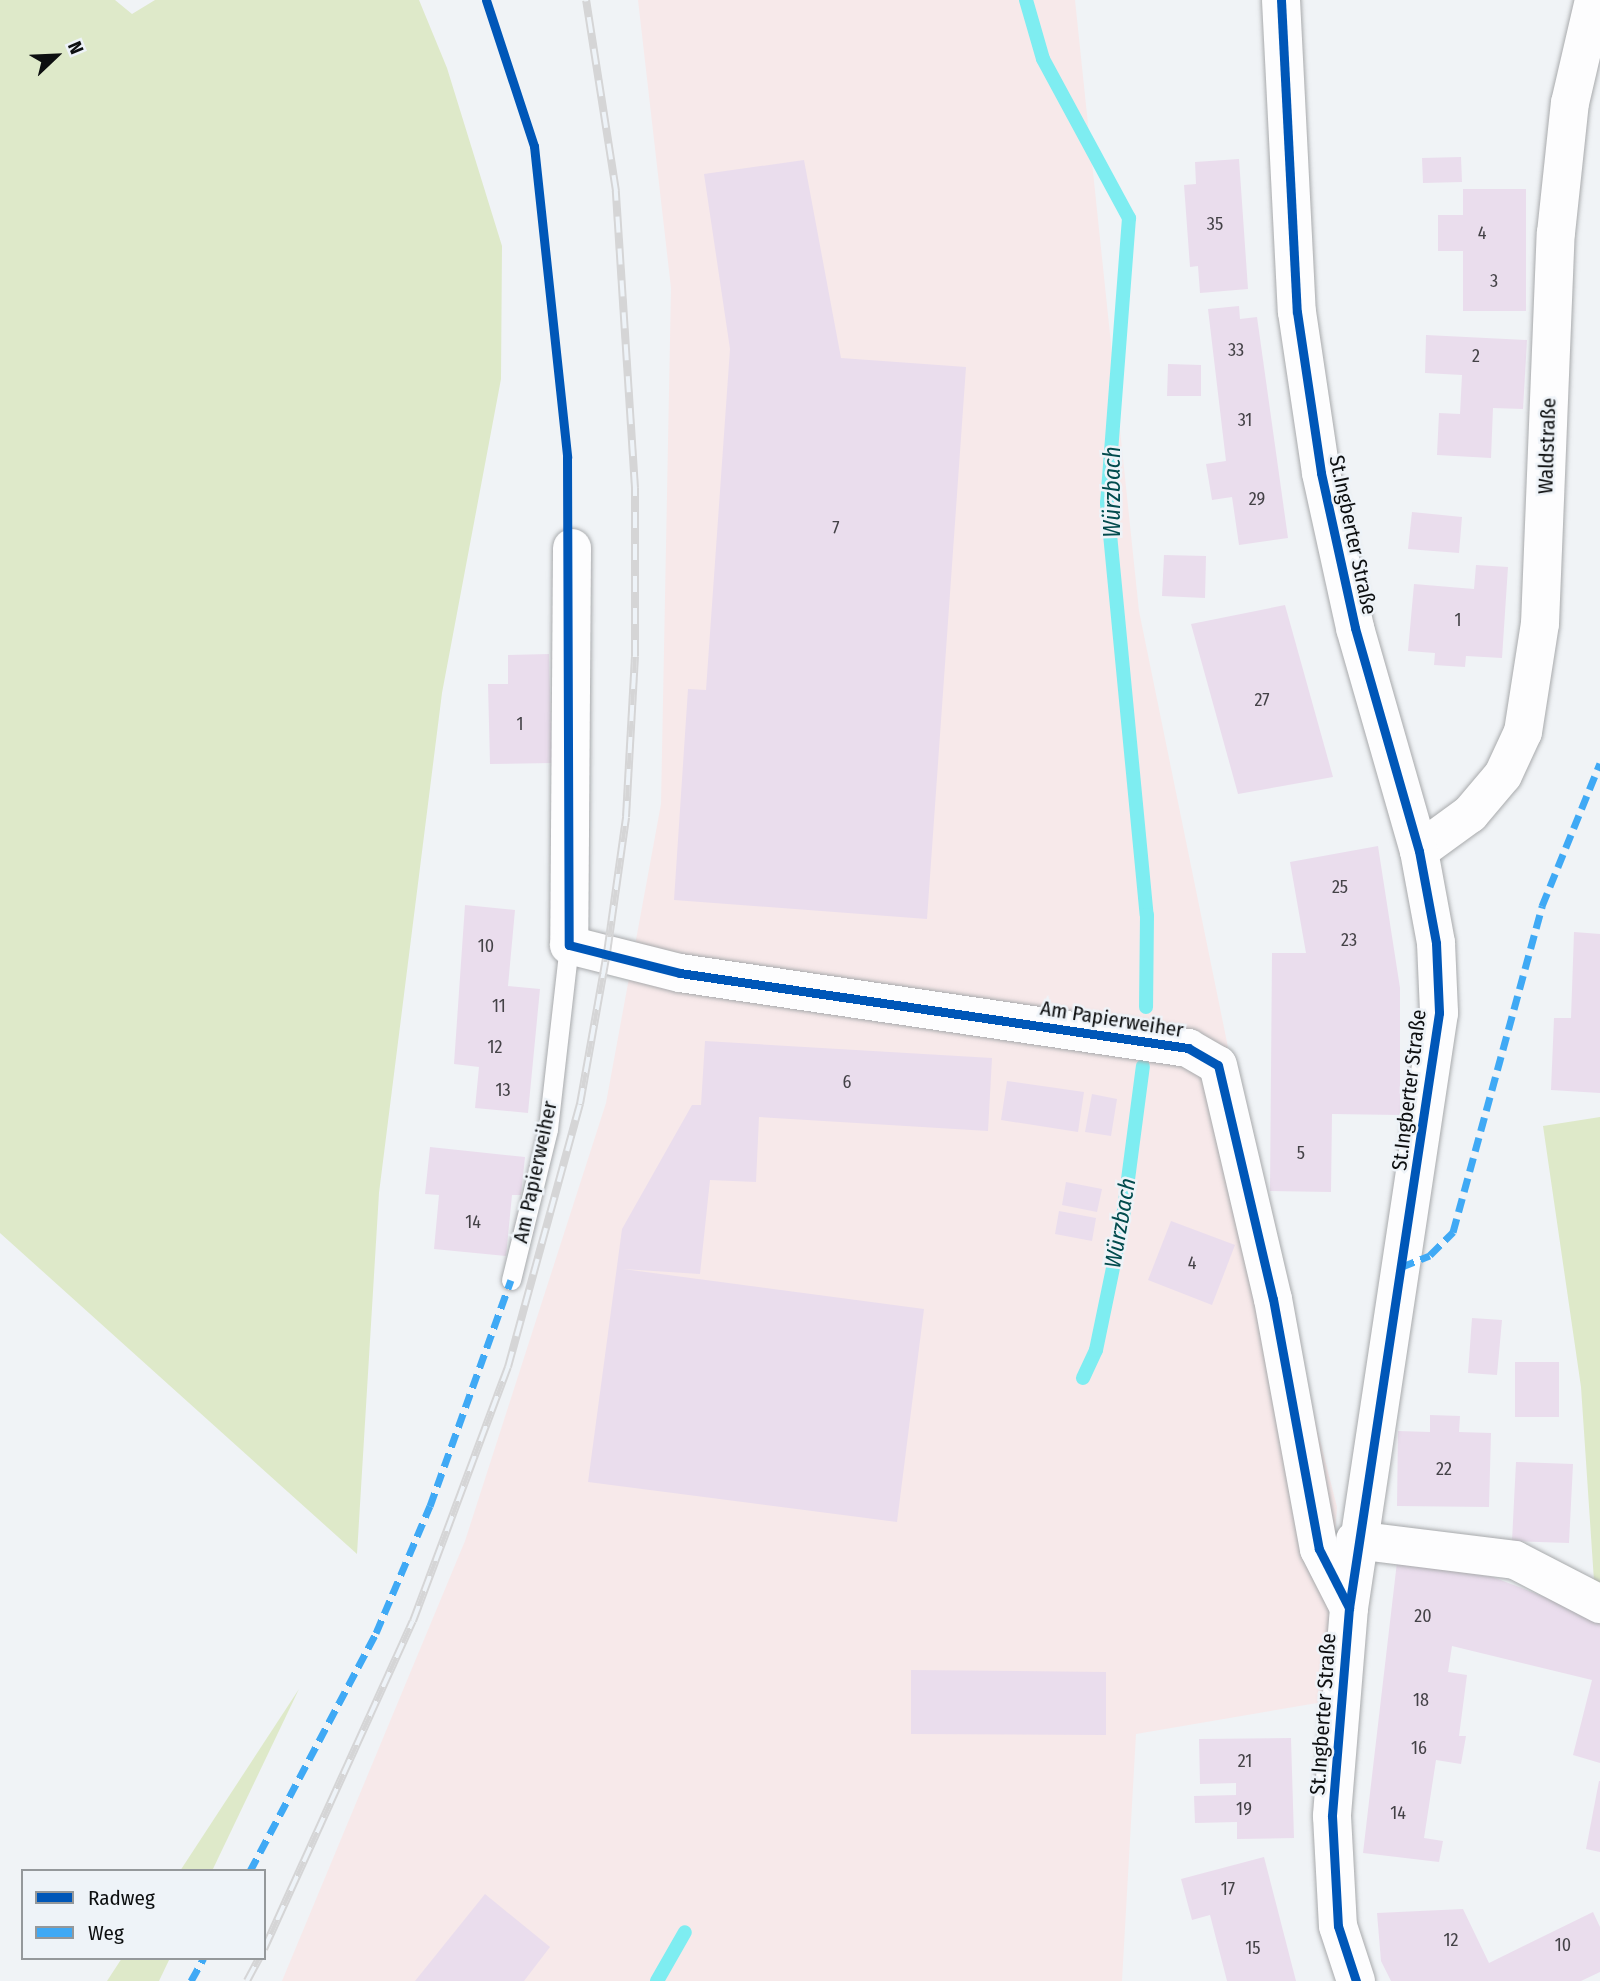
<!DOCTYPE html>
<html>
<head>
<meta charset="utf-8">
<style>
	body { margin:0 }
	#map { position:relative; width:1600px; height:1981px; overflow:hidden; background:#f0f3f6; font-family:"Fira Sans Condensed",sans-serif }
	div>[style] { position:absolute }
	.industrial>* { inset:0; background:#f7e9ea }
	.green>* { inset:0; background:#dee9c9 }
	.stream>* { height:14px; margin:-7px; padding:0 7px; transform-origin:7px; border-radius:7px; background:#7eedf1 }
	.building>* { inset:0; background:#eadded }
	.roads { filter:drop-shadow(0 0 2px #a8aaac) drop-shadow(0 0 2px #a8aaac) }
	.service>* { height:19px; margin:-9.5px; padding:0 9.5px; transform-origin:9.5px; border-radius:9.5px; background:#fdfdfe }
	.minor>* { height:38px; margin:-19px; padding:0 19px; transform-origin:19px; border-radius:19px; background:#fdfdfe }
	.secondary>* { height:38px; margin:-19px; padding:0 19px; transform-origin:19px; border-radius:19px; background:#fdfdfe }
	.rail>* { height:8px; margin-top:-4px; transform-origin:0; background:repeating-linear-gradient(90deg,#eef3f8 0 16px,#d5d5d6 0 32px); box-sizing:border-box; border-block:2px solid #d5d5d6 }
	.quiet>* { height:7px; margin-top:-3.5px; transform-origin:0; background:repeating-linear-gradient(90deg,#3fa9f5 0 14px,transparent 0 21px) }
	.cycleway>* { height:9px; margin:-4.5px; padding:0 4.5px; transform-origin:4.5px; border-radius:4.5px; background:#0057b8 }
	span { translate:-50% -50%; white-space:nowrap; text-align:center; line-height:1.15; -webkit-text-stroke:5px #eef3f8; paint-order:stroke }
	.number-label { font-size:18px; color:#444247 }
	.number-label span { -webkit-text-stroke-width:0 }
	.street-label { font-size:21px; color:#0d0f10 }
	.water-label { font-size:23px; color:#014b4d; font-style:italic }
	.legend { position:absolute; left:21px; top:1869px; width:245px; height:91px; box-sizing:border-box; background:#eef3f8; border:2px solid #94989b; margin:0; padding:9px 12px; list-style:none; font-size:21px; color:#0d0f10 }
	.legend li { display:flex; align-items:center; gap:14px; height:35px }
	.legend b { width:35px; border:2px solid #94989b }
	.north { position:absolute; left:21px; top:21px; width:70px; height:70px; -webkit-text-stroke:5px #eef3f8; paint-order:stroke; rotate:67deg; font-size:19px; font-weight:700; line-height:28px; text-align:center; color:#0d0f10 }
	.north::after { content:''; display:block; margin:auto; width:24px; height:32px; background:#0d0f10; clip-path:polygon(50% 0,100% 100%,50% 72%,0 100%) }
</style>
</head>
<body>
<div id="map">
	<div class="industrial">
		<i style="clip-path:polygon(638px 0,1075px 0,1139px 611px,1260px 1204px,1337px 1507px,1323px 1702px,1136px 1734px,1122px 1981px,282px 1981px,465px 1541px,606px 1103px,661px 804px,671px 288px)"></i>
	</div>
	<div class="green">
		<i style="clip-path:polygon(0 0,115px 0,132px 14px,155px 0,419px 0,447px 68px,502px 246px,501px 379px,442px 693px,379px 1193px,357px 1554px,0 1233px)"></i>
		<i style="clip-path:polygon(1600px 1117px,1600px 1584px,1594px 1581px,1581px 1387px,1543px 1126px)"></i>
		<i style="clip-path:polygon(299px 1689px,212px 1871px,180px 1871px)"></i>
		<i style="clip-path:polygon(122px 1958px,170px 1958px,159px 1981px,107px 1981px)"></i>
	</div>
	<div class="stream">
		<i style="left:1026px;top:0;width:61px;rotate:73.9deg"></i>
		<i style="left:1043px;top:59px;width:181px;rotate:61.6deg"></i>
		<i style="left:1129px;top:218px;width:286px;rotate:94.4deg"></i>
		<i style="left:1107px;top:503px;width:414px;rotate:84.5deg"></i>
		<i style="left:1147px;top:915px;width:92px;rotate:90.6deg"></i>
		<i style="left:1083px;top:1378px;width:31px;rotate:-65deg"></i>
		<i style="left:1096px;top:1350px;width:128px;rotate:-78.3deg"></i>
		<i style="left:1122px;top:1225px;width:160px;rotate:-82.5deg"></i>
		<i style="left:657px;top:1981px;width:56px;rotate:-60.3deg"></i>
	</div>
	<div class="building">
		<i style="clip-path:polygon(1461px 157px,1462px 182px,1423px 183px,1422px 158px)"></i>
		<i style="clip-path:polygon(1239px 159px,1248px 289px,1200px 293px,1198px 266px,1190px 267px,1184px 185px,1196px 184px,1195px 162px)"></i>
		<i style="clip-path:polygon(804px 160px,841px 358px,966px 367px,927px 919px,674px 900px,688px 689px,706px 690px,730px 349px,704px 174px)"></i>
		<i style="clip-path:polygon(1463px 189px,1526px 189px,1526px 311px,1463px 311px,1463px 251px,1438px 251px,1438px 215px,1463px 215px)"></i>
		<i style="clip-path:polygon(1239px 306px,1240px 319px,1257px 317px,1288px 538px,1239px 545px,1232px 497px,1212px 500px,1206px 464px,1226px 461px,1208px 309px)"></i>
		<i style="clip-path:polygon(1426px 335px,1527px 340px,1523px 409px,1493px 408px,1491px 458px,1437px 455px,1439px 413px,1460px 414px,1462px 375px,1425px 373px)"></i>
		<i style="clip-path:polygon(1168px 364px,1201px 365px,1201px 396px,1167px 396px)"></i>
		<i style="clip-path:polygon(1412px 512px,1462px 517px,1459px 553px,1408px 549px)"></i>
		<i style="clip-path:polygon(1164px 555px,1206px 556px,1205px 598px,1162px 596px)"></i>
		<i style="clip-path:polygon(1476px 565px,1508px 567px,1502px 658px,1466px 656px,1465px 667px,1434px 665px,1435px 653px,1408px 651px,1414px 584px,1474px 589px)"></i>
		<i style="clip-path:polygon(1285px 605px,1333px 777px,1238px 794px,1191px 624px)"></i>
		<i style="clip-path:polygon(549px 654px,552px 763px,490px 764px,488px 684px,508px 684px,508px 655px)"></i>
		<i style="clip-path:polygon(1378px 846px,1400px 988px,1400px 1115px,1332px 1114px,1331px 1192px,1270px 1191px,1272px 953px,1306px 953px,1290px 862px)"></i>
		<i style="clip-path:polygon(465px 905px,515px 910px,508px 986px,540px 989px,528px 1113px,475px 1108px,479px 1067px,454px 1064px)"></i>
		<i style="clip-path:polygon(1574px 932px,1600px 934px,1600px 1093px,1551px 1090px,1554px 1018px,1571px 1018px)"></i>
		<i style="clip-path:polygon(705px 1041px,992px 1058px,988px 1131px,759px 1117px,756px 1182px,710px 1180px,700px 1274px,623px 1269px,924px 1309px,897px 1522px,588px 1482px,622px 1229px,692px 1105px,701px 1105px)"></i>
		<i style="clip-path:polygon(1007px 1081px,1084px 1092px,1078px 1132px,1001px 1120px)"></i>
		<i style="clip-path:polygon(1092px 1094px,1117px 1099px,1111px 1136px,1085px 1132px)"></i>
		<i style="clip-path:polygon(430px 1147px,525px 1157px,521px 1195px,512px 1195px,506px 1256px,434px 1249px,439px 1195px,425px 1194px)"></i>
		<i style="clip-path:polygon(1066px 1182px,1102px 1189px,1097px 1212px,1062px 1205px)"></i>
		<i style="clip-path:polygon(1059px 1211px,1096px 1218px,1092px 1241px,1055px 1234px)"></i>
		<i style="clip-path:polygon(1171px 1221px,1235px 1245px,1212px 1305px,1148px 1280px)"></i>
		<i style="clip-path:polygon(1472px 1318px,1502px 1320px,1497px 1375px,1468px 1373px)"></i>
		<i style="clip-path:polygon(1515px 1362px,1559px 1362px,1559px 1417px,1515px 1417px)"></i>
		<i style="clip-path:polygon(1430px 1415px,1460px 1416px,1459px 1432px,1491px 1433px,1489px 1507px,1397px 1506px,1398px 1431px,1430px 1432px)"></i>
		<i style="clip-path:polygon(1516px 1462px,1573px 1464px,1569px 1543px,1512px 1541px)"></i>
		<i style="clip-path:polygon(1397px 1562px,1493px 1577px,1600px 1618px,1600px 1763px,1573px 1755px,1592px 1680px,1452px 1646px,1448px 1672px,1467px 1675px,1459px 1736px,1466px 1736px,1461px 1764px,1436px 1760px,1424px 1838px,1443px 1841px,1439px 1862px,1363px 1853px)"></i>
		<i style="clip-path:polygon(911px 1670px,1106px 1672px,1106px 1735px,911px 1734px)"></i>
		<i style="clip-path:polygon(1291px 1738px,1294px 1838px,1237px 1839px,1237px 1822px,1195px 1823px,1194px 1796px,1236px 1795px,1236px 1783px,1200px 1784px,1199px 1739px)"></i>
		<i style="clip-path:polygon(1599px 1781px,1600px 1781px,1600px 1852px,1586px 1849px)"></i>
		<i style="clip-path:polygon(1264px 1857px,1296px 1981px,1227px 1981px,1210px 1915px,1192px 1920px,1181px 1879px)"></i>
		<i style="clip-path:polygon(485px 1894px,550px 1947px,524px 1981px,415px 1981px)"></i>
		<i style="clip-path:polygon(1463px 1909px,1489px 1963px,1593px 1912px,1600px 1927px,1600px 1972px,1581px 1981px,1391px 1981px,1381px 1961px,1377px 1913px)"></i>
	</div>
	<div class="roads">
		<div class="service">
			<i style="left:511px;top:1280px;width:155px;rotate:-76.2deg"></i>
			<i style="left:548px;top:1129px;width:185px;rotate:-83.5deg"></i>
		</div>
		<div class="minor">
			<i style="left:572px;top:548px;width:397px;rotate:90.4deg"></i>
			<i style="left:569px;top:945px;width:114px;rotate:14.2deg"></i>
			<i style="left:680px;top:973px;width:514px;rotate:8.4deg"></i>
			<i style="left:1188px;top:1048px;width:34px;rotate:30deg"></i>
			<i style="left:1218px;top:1065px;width:240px;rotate:76.8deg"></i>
			<i style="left:1273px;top:1299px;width:254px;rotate:79.6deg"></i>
			<i style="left:1319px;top:1549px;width:66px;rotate:63deg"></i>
			<i style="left:1419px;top:851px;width:63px;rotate:-36deg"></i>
			<i style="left:1470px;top:814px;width:51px;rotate:-49.8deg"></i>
			<i style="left:1503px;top:775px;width:47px;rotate:-65.1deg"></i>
			<i style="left:1523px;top:732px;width:109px;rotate:-81.1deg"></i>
			<i style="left:1540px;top:624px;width:391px;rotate:-87.7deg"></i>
			<i style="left:1556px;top:233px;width:131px;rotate:-83.9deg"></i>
			<i style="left:1570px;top:103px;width:106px;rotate:-76.9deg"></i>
			<i style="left:1355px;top:1540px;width:161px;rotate:7.1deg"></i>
			<i style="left:1515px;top:1560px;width:96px;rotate:27.4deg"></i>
		</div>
		<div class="secondary">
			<i style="left:1281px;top:0;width:312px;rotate:87.1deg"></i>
			<i style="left:1297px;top:312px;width:163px;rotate:81.5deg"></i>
			<i style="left:1321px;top:473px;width:159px;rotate:77.6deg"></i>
			<i style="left:1355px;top:628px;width:232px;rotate:74deg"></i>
			<i style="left:1419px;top:851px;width:94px;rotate:79.5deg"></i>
			<i style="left:1436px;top:943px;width:70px;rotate:87.5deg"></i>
			<i style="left:1439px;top:1013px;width:602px;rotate:98.6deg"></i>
			<i style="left:1349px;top:1608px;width:209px;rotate:94.7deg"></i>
			<i style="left:1332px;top:1816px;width:110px;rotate:86.9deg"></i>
			<i style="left:1338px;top:1926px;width:58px;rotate:71.9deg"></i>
		</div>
	</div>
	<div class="rail">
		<i style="left:264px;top:1949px;width:360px;rotate:-65.6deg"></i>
		<i style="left:413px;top:1621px;width:271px;rotate:-69.5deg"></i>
		<i style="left:508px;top:1367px;width:273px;rotate:-74.7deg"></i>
		<i style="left:580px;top:1104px;width:153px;rotate:-79.9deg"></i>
		<i style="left:607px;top:953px;width:137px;rotate:-82deg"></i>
		<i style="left:626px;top:817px;width:161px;rotate:-86.8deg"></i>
		<i style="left:635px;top:656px;width:168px;rotate:-90deg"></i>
		<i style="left:635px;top:488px;width:298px;rotate:-93.7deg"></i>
		<i style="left:616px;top:191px;width:193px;rotate:-98.9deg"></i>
		<i style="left:247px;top:1981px;width:26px;rotate:-62deg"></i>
	</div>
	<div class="quiet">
		<i style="left:1401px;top:1267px;width:31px;rotate:-22deg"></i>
		<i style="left:1430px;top:1255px;width:33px;rotate:-45deg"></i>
		<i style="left:1453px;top:1232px;width:338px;rotate:-74.7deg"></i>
		<i style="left:1542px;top:906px;width:154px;rotate:-67.9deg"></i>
		<i style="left:250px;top:1871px;width:269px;rotate:-62.1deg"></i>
		<i style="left:376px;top:1633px;width:138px;rotate:-67deg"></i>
		<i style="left:430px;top:1506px;width:240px;rotate:-70.3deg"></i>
		<i style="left:191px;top:1981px;width:26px;rotate:-61deg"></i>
	</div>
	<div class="cycleway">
		<i style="left:486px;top:0;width:154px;rotate:71.8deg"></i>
		<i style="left:534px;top:146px;width:313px;rotate:83.9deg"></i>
		<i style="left:567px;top:457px;width:488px;rotate:89.8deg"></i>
		<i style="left:569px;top:945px;width:114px;rotate:14.2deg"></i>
		<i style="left:680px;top:973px;width:514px;rotate:8.4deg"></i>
		<i style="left:1188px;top:1048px;width:34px;rotate:30deg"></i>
		<i style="left:1218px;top:1065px;width:240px;rotate:76.8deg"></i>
		<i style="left:1273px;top:1299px;width:254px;rotate:79.6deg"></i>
		<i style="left:1319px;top:1549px;width:66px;rotate:63deg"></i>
		<i style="left:1281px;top:0;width:312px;rotate:87.1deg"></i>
		<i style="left:1297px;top:312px;width:163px;rotate:81.5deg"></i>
		<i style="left:1321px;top:473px;width:159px;rotate:77.6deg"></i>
		<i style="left:1355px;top:628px;width:232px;rotate:74deg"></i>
		<i style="left:1419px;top:851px;width:94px;rotate:79.5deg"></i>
		<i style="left:1436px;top:943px;width:70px;rotate:87.5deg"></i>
		<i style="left:1439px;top:1013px;width:602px;rotate:98.6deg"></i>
		<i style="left:1349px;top:1608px;width:209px;rotate:94.7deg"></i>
		<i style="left:1332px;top:1816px;width:110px;rotate:86.9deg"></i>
		<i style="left:1338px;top:1926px;width:58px;rotate:71.9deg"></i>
	</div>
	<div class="number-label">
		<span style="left:1215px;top:224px">35</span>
		<span style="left:1482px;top:233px">4</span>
		<span style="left:1494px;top:281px">3</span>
		<span style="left:1236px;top:350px">33</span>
		<span style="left:1476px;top:356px">2</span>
		<span style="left:1245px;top:420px">31</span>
		<span style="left:1257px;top:499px">29</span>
		<span style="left:836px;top:528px">7</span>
		<span style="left:1458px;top:620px">1</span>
		<span style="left:1262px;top:700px">27</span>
		<span style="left:520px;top:724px">1</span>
		<span style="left:1340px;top:887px">25</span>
		<span style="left:1349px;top:940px">23</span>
		<span style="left:486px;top:946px">10</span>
		<span style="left:499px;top:1006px">11</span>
		<span style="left:495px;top:1047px">12</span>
		<span style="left:847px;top:1082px">6</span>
		<span style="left:503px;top:1090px">13</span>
		<span style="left:1301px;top:1153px">5</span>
		<span style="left:473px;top:1222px">14</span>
		<span style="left:1192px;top:1263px">4</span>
		<span style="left:1444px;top:1469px">22</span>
		<span style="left:1423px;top:1616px">20</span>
		<span style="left:1421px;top:1700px">18</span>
		<span style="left:1419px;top:1748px">16</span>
		<span style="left:1245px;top:1761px">21</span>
		<span style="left:1244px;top:1809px">19</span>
		<span style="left:1398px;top:1813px">14</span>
		<span style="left:1228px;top:1889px">17</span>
		<span style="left:1451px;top:1940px">12</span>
		<span style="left:1563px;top:1945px">10</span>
		<span style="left:1253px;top:1948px">15</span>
	</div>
	<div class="street-label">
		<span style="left:1547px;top:446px;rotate:-88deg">Waldstraße</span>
		<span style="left:1353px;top:535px;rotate:78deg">St.Ingberter Straße</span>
		<span style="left:1112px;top:1019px;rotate:9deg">Am Papierweiher</span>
		<span style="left:1409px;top:1090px;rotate:-83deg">St.Ingberter Straße</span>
		<span style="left:535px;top:1172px;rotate:-78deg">Am Papierweiher</span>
		<span style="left:1323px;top:1714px;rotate:-86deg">St.Ingberter Straße</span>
	</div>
	<div class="water-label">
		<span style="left:1112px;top:492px;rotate:-90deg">Würzbach</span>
		<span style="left:1120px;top:1223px;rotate:-80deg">Würzbach</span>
	</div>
	<ul class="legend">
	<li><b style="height:9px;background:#0057b8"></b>Radweg</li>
	<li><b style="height:9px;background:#3fa9f5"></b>Weg</li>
	</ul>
	<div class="north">N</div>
</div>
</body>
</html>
